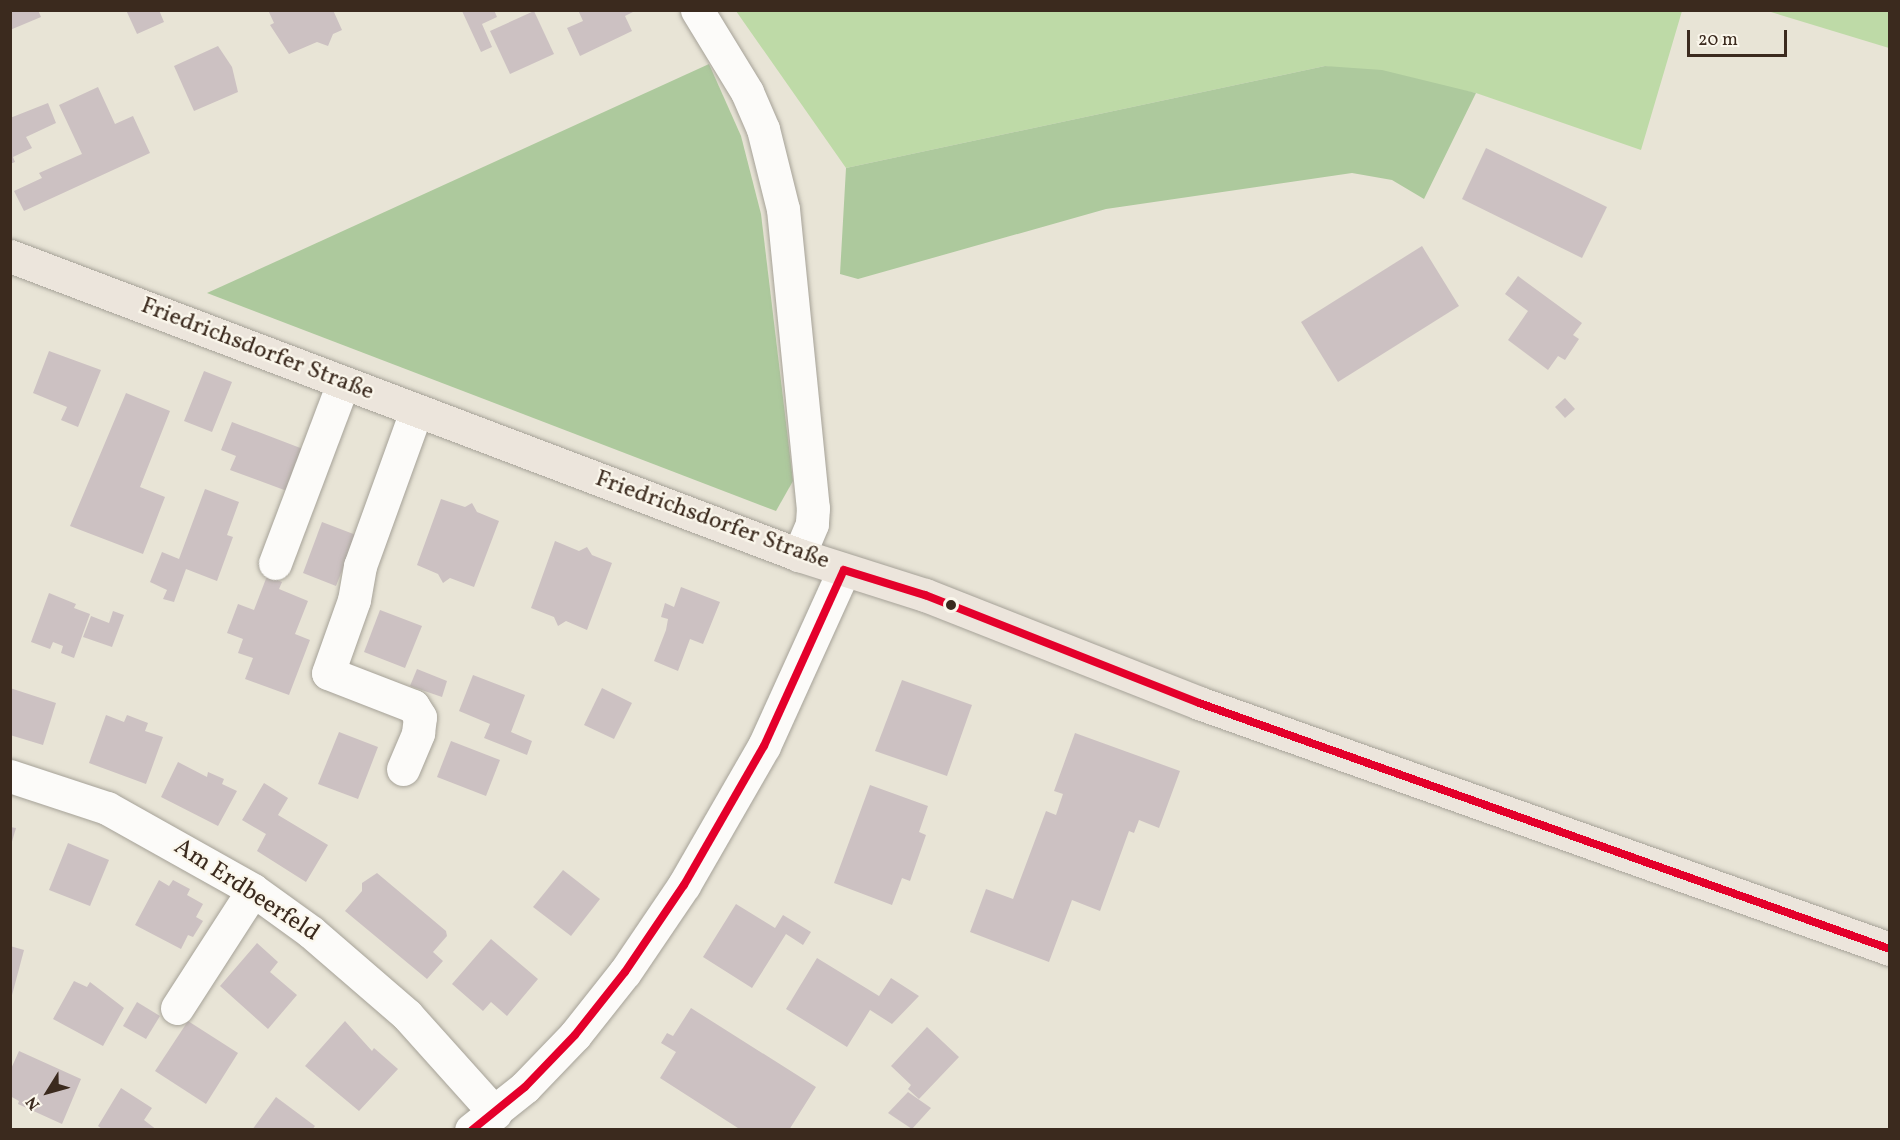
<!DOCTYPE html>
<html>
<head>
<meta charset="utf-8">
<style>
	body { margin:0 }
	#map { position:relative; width:1900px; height:1140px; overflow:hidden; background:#e8e4d6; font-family:Vollkorn,serif }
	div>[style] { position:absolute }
	.green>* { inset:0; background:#bedaa7 }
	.forest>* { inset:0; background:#adc99d }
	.building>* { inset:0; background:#ccc1c2 }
	.roads { filter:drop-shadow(0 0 2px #a6a298) drop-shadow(0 0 2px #a6a298) }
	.minor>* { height:33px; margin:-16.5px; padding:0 16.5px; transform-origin:16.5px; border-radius:16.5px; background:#fcfbf9 }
	.major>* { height:33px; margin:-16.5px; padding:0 16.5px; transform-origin:16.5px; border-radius:16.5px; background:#ece5dc }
	.bus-1>* { height:8px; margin:-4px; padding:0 4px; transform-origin:4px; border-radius:4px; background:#e4002b }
	.dots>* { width:16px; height:16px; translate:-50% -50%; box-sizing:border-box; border:3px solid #fbf7ec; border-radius:50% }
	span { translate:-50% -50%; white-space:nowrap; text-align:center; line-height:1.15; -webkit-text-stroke:4.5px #fbf7ec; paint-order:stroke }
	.street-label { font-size:24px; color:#3b2a1e }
	.frame { position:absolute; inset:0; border:12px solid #3b2a1e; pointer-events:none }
	.north { position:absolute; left:18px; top:1062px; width:60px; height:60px; -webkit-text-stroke:4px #fbf7ec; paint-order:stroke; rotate:233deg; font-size:16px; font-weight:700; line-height:24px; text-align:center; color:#3b2a1e }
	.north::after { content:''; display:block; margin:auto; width:21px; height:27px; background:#3b2a1e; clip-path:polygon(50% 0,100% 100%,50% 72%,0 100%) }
	.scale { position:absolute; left:1687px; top:30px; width:100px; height:27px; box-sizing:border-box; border:3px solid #3b2a1e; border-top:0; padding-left:8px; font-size:18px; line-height:21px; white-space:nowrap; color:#3b2a1e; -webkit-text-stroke:4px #fbf7ec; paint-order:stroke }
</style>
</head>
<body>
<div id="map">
	<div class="green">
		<i style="clip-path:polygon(736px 11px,1682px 11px,1641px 150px,1476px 93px,1325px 66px,846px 168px)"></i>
		<i style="clip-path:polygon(1772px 11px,1889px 11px,1889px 48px,1771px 12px)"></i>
	</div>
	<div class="forest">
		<i style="clip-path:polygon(709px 64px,741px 136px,761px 214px,793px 481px,776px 511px,207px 293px)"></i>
		<i style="clip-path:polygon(1325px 66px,1382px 70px,1476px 93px,1424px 199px,1392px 180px,1352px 173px,1106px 209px,858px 279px,840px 274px,846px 168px)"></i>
	</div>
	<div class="building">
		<i style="clip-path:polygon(10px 10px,38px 10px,41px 17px,10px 30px)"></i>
		<i style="clip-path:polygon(126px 10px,159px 10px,164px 22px,137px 34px)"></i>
		<i style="clip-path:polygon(268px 10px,333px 10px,342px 30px,333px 34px,328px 46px,317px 42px,289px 54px,270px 25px,274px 23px)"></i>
		<i style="clip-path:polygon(494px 10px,497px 17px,482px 24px,492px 47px,481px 52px,462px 11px)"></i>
		<i style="clip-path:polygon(578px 10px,637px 10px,625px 16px,632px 31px,580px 56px,567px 28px,583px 21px)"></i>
		<i style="clip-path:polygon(534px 11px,554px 54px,510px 74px,490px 31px)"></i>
		<i style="clip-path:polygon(218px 46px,232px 67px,238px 92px,194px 111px,174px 66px)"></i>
		<i style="clip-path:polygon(98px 87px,115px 124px,133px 116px,150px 153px,24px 211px,14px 191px,42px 178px,39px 173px,82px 154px,59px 105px)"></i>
		<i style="clip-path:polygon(48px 103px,56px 123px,26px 137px,32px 148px,13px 157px,15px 162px,10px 164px,10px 118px)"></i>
		<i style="clip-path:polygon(1486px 148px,1607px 207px,1582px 258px,1462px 199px)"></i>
		<i style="clip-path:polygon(1422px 246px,1459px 306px,1338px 382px,1301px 322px)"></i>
		<i style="clip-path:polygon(1518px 276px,1582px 323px,1573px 335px,1579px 339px,1565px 360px,1558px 356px,1548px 370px,1508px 340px,1528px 311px,1505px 294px)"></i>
		<i style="clip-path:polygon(49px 351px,101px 370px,78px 427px,61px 420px,67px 407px,33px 393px)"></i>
		<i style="clip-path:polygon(204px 371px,232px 382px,212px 432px,184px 421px)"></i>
		<i style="clip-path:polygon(126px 393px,170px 411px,140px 487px,165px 497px,143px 554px,70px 526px)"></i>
		<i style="clip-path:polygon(1565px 398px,1575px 409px,1565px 418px,1555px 407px)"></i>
		<i style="clip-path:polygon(232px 422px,303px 449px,287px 491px,230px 470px,236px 456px,221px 450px)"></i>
		<i style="clip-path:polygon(205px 489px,239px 502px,227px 535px,233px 537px,217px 581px,186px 569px,174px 602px,163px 599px,167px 590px,150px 582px,162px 552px,179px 559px)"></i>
		<i style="clip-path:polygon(441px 499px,465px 507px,472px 503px,477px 512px,499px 521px,474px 587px,450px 578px,443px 583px,438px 574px,417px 565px)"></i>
		<i style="clip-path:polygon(322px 522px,356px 535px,336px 586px,303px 573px)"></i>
		<i style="clip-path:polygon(555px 541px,579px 551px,587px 547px,592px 555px,612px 563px,587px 630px,566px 621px,558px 626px,554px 617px,531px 608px)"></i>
		<i style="clip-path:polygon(267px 576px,282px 582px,279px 589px,308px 601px,295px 634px,310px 640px,289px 695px,245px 679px,253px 658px,238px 653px,243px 639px,227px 633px,238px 604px,254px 610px)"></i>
		<i style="clip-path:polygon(681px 587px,720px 602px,703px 644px,690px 639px,678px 671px,654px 661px,666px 630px,668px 619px,661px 617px,665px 603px,674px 607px)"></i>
		<i style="clip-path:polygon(49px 593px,76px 604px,74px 608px,90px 614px,74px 658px,61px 653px,63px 646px,53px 642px,50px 649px,31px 642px)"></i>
		<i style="clip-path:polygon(380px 610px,422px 626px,405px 668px,364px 652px)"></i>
		<i style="clip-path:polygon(113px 611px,124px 615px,112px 647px,83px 637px,91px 616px,109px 623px)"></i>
		<i style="clip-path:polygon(417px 669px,447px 681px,442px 697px,410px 686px)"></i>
		<i style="clip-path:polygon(473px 675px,525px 695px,511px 732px,532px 741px,527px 755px,484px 738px,490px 724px,459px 711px)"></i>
		<i style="clip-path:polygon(902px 680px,972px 705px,947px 776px,875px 751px)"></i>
		<i style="clip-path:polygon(10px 688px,56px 703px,43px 745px,10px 735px)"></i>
		<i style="clip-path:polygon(602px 688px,632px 703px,614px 739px,584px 725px)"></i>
		<i style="clip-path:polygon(106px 715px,124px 722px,127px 715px,148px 723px,145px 731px,163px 737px,146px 784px,89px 763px)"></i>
		<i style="clip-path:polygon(339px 732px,378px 747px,358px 799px,318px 784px)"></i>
		<i style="clip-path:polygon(1075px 733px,1180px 771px,1159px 828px,1139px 820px,1134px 833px,1129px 831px,1100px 911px,1072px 900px,1049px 962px,970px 932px,986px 889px,1013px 899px,1046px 811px,1056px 815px,1063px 794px,1054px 791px)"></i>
		<i style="clip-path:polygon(451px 741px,500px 760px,486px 796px,437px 777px)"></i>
		<i style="clip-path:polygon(178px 762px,207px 777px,208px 772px,224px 779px,222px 784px,237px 791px,218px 826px,161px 797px)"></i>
		<i style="clip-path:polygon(264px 783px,288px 798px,278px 815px,328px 845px,306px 882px,257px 851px,266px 834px,242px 820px)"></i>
		<i style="clip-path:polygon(870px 785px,928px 806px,919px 832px,926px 835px,910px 881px,902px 878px,892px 905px,834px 883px)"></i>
		<i style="clip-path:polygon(10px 827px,16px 828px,11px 845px,10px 845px)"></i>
		<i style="clip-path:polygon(68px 843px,109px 860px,90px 906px,49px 890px)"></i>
		<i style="clip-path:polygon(563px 870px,600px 899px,571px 936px,533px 907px)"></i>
		<i style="clip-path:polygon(377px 873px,446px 931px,447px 936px,433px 952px,443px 961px,427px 979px,345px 911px,362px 891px,362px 883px)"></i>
		<i style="clip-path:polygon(159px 880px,169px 886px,173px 880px,190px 889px,187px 895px,203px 904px,196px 917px,203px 921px,193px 937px,188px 935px,181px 949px,135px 925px)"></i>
		<i style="clip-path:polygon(736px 904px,775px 928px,783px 915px,811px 932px,803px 945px,786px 934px,752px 988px,703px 957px)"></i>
		<i style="clip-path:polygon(491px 939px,538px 979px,507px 1016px,491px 1002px,483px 1011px,452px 984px)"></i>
		<i style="clip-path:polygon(257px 943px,278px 962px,270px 972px,297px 995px,268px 1029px,220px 986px)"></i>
		<i style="clip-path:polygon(10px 946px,24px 950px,11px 999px,10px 999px)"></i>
		<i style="clip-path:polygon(817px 958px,879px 996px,891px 978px,919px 996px,892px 1024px,870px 1010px,847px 1047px,786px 1009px)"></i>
		<i style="clip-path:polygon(74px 981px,87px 987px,90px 982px,124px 1008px,103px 1046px,53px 1019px)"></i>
		<i style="clip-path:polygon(137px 1002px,160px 1016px,146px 1039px,123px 1026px)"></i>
		<i style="clip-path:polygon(691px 1008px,816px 1087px,789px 1130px,741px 1130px,660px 1078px,676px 1052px,661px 1043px,667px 1033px,673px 1036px)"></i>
		<i style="clip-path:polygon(188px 1021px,238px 1053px,206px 1104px,155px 1071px)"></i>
		<i style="clip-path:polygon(345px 1021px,372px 1051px,374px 1048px,398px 1069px,359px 1111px,305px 1066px)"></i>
		<i style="clip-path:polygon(927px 1027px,959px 1057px,919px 1099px,908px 1089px,911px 1085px,891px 1066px)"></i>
		<i style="clip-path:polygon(19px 1051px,81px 1079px,62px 1124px,18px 1104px,19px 1101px,10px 1096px,10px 1071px)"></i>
		<i style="clip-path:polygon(121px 1088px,152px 1108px,144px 1120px,157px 1130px,103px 1130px,98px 1126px)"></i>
		<i style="clip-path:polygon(908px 1092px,931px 1108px,912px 1129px,888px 1113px)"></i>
		<i style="clip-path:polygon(276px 1097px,315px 1126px,312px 1130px,252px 1130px)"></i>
	</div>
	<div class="roads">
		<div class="minor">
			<i style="left:697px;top:10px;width:96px;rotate:58.6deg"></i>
			<i style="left:747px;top:92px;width:40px;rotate:66.6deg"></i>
			<i style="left:763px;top:129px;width:82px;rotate:76deg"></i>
			<i style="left:783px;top:209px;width:301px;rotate:84.3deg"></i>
			<i style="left:813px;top:508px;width:16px;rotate:94deg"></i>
			<i style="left:812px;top:524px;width:34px;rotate:113deg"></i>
			<i style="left:275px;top:563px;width:192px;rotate:-69.3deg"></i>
			<i style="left:403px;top:769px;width:39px;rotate:-67deg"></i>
			<i style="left:418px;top:733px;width:16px;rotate:-83deg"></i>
			<i style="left:420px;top:717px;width:13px;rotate:-122deg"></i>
			<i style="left:413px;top:706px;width:91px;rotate:-158.8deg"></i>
			<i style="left:328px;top:673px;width:77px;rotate:-70.4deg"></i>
			<i style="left:354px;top:600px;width:35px;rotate:-80deg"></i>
			<i style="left:360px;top:566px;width:165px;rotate:-70.1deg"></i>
			<i style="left:10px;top:776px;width:102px;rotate:18.3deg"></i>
			<i style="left:107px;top:808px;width:167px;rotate:29.3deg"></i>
			<i style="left:253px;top:890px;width:72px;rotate:35.9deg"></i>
			<i style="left:311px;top:932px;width:127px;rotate:40.8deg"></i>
			<i style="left:407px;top:1015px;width:132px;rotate:48.1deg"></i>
			<i style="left:177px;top:1008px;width:140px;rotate:-57.2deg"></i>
			<i style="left:471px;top:1130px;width:69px;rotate:-38.5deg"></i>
			<i style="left:525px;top:1087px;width:72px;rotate:-46.1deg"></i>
			<i style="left:575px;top:1035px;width:80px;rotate:-51.6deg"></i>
			<i style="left:625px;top:972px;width:105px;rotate:-55.9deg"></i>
			<i style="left:684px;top:885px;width:160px;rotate:-60.1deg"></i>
			<i style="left:764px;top:746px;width:193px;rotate:-65.6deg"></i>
		</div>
		<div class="major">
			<i style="left:10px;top:256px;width:844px;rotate:20.75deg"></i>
			<i style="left:799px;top:555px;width:132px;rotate:17.6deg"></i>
			<i style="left:925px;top:595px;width:295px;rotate:21.5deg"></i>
			<i style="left:1199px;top:703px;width:733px;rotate:19.6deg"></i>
		</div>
	</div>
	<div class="bus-1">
		<i style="left:844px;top:570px;width:85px;rotate:17.2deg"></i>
		<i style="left:925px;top:595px;width:295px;rotate:21.5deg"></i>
		<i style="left:1199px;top:703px;width:733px;rotate:19.6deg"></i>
		<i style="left:472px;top:1130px;width:68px;rotate:-39.1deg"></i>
		<i style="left:525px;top:1087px;width:72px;rotate:-46.1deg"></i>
		<i style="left:575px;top:1035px;width:80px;rotate:-51.6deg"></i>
		<i style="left:625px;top:972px;width:105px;rotate:-55.9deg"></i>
		<i style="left:684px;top:885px;width:160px;rotate:-60.1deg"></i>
		<i style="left:764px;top:746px;width:193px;rotate:-65.6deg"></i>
	</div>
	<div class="dots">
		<i style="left:951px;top:605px;background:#3b2a1e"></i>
	</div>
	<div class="street-label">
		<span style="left:257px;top:350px;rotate:21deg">Friedrichsdorfer Straße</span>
		<span style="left:712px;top:521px;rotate:20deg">Friedrichsdorfer Straße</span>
		<span style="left:246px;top:891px;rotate:33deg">Am Erdbeerfeld</span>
	</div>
	<div class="frame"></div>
	<div class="north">N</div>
	<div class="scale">20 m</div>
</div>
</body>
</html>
